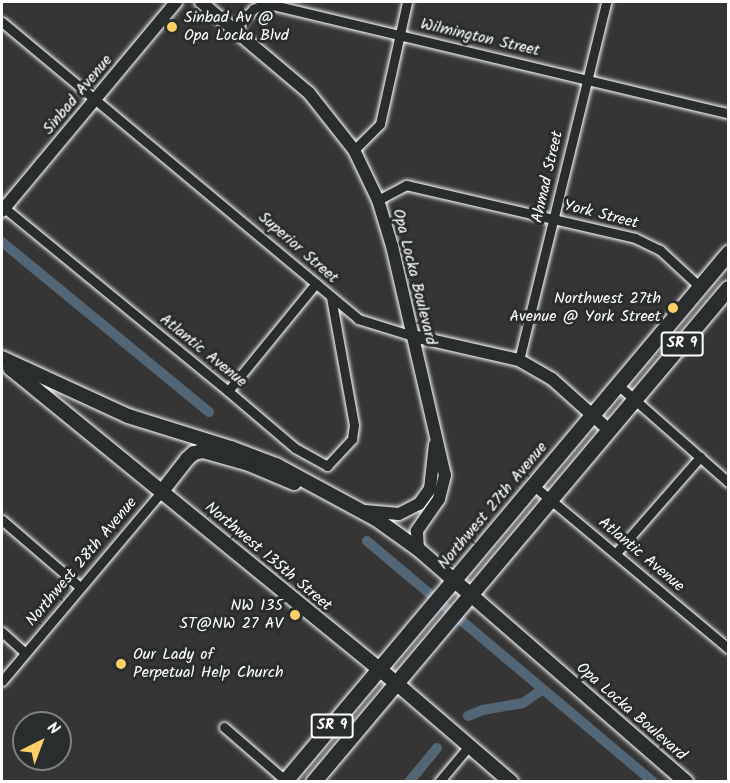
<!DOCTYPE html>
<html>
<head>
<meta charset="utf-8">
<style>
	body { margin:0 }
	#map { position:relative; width:730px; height:783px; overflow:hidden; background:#363535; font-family:Kalam,sans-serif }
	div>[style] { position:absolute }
	.canal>* { height:10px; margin:-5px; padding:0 5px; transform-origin:5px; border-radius:5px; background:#536676 }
	.roads { filter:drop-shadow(0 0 2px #fff) drop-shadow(0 0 2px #fff) }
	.minor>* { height:9px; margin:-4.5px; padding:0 4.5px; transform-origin:4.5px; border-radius:4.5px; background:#2a2d2e }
	.tertiary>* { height:12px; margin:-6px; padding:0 6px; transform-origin:6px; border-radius:6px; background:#2a2d2e }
	.secondary>* { height:14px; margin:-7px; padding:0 7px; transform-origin:7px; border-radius:7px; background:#2a2d2e }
	.primary>* { height:15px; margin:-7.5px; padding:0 7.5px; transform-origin:7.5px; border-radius:7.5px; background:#2a2d2e }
	.dots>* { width:16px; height:16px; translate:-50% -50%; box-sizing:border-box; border:3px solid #2a2d2e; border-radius:50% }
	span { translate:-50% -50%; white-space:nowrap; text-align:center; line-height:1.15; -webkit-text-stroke:6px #2a2d2e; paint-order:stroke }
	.shield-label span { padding:2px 4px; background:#2a2d2e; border:2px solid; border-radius:4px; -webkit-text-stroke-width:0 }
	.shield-label { font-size:15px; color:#fff; font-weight:700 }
	.poi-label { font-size:16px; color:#fff }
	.left { translate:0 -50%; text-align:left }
	.right { translate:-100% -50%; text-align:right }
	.street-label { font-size:16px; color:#fff }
	.frame { position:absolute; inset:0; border:3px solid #fff; pointer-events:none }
	.north { position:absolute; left:12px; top:711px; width:60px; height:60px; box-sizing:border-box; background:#2a2d2e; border:2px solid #7f8182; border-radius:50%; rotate:42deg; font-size:16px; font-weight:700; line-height:24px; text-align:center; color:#fff }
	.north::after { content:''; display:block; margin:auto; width:21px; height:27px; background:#ffd166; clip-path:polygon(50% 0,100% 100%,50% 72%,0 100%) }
</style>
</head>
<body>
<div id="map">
	<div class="canal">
		<i style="left:2px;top:242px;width:268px;rotate:39.4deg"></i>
		<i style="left:367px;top:541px;width:374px;rotate:40.1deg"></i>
		<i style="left:468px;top:716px;width:16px;rotate:-22deg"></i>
		<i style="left:483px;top:710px;width:41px;rotate:-9.9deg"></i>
		<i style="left:523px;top:703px;width:24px;rotate:-35deg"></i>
		<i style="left:409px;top:782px;width:44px;rotate:-50.5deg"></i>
	</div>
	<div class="roads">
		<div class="minor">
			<i style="left:2px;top:22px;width:464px;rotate:39.8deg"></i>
			<i style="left:358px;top:319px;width:58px;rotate:17.2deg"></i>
			<i style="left:234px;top:29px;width:28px;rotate:-46deg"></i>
			<i style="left:253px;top:9px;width:12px;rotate:-24deg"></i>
			<i style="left:264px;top:4px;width:9px;rotate:6deg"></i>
			<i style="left:273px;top:5px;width:468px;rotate:13.4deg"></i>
			<i style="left:354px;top:150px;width:37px;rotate:-45deg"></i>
			<i style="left:380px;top:124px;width:125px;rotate:-77.5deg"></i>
			<i style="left:378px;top:200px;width:32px;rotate:-28deg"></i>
			<i style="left:406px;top:185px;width:235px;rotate:13deg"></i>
			<i style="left:635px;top:238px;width:28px;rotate:26deg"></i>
			<i style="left:660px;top:250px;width:54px;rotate:42.8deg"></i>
			<i style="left:2px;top:206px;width:292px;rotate:39.3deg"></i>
			<i style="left:228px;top:391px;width:88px;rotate:40.4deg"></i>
			<i style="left:295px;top:448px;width:37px;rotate:29deg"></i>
			<i style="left:327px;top:466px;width:37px;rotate:-47deg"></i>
			<i style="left:352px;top:439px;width:14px;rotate:-82deg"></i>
			<i style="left:354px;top:425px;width:130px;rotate:-100.2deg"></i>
			<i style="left:519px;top:360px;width:368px;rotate:-76.3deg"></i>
			<i style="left:618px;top:385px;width:147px;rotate:41.4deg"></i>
			<i style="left:228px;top:391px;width:139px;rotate:-50.8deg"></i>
			<i style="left:534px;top:486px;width:253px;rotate:39.9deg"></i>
			<i style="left:2px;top:520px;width:103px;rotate:40.7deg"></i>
			<i style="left:616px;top:553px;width:128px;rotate:-48.8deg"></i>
			<i style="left:2px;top:632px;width:31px;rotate:42deg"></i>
			<i style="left:2px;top:681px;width:250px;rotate:-49.9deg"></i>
			<i style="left:224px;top:727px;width:81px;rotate:41deg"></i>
			<i style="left:439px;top:782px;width:47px;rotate:-50.2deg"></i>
		</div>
		<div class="tertiary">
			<i style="left:201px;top:2px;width:141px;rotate:40.1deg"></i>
			<i style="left:309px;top:93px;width:73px;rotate:51.7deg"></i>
			<i style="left:354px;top:150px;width:55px;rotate:64.4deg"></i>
			<i style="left:378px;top:200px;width:48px;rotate:73.1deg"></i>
			<i style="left:392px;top:246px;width:235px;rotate:77deg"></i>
			<i style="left:445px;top:475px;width:25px;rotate:104deg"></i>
			<i style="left:439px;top:499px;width:39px;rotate:125deg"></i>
			<i style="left:417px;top:531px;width:18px;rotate:87deg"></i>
			<i style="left:2px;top:211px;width:272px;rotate:-50.2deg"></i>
			<i style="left:413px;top:336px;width:109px;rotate:12.8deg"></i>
			<i style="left:519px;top:360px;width:38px;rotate:30deg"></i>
			<i style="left:552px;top:379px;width:76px;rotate:41.8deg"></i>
			<i style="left:365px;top:511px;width:34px;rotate:5deg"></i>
			<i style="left:399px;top:514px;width:22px;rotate:-27deg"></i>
			<i style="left:419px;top:504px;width:19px;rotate:-54deg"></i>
			<i style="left:430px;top:489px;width:45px;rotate:-83.7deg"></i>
		</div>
		<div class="secondary">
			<i style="left:2px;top:358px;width:139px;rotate:24.7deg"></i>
			<i style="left:128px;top:416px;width:108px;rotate:17.3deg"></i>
			<i style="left:231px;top:448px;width:48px;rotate:20.7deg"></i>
			<i style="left:276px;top:465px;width:114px;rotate:28.4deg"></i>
			<i style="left:376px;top:519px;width:52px;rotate:35.5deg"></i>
			<i style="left:418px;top:549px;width:355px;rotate:41deg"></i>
			<i style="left:10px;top:368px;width:498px;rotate:39.2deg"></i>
			<i style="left:396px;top:683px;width:152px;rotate:40.7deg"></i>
			<i style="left:163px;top:490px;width:39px;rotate:-52deg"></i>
			<i style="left:187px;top:459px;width:9px;rotate:-41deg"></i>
			<i style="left:194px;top:453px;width:9px;rotate:-13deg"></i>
			<i style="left:203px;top:451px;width:48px;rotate:15.8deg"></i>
			<i style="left:249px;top:464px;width:49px;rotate:22.9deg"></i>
		</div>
		<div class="primary">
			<i style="left:284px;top:782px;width:691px;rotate:-49.99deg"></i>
			<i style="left:313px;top:782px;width:645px;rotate:-49.97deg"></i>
		</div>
	</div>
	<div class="dots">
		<i style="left:172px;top:27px;background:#ffd166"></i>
		<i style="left:673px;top:308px;background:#ffd166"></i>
		<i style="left:295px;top:615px;background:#ffd166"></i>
		<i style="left:121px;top:664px;background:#ffd166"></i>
	</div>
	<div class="shield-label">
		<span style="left:682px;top:344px">SR 9</span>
		<span style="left:332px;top:726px">SR 9</span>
	</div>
	<div class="poi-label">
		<span class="left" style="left:184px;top:27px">Sinbad Av @<br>Opa Locka Blvd</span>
		<span class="right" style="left:661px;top:308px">Northwest 27th<br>Avenue @ York Street</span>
		<span class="right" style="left:283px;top:615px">NW 135<br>ST@NW 27 AV</span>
		<span class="left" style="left:133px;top:664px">Our Lady of<br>Perpetual Help Church</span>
	</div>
	<div class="street-label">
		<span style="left:480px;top:38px;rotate:13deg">Wilmington Street</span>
		<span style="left:78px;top:95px;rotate:-50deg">Sinbad Avenue</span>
		<span style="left:548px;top:177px;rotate:-77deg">Ahmad Street</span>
		<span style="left:601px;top:215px;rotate:14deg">York Street</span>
		<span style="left:298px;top:248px;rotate:41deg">Superior Street</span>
		<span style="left:414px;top:277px;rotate:76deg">Opa Locka Boulevard</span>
		<span style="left:203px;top:351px;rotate:39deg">Atlantic Avenue</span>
		<span style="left:493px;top:506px;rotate:-50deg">Northwest 27th Avenue</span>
		<span style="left:641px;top:555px;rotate:40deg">Atlantic Avenue</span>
		<span style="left:268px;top:557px;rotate:40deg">Northwest 135th Street</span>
		<span style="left:82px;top:562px;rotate:-50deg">Northwest 28th Avenue</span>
		<span style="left:631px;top:712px;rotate:41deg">Opa Locka Boulevard</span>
	</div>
	<div class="frame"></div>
	<div class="north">N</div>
</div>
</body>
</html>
